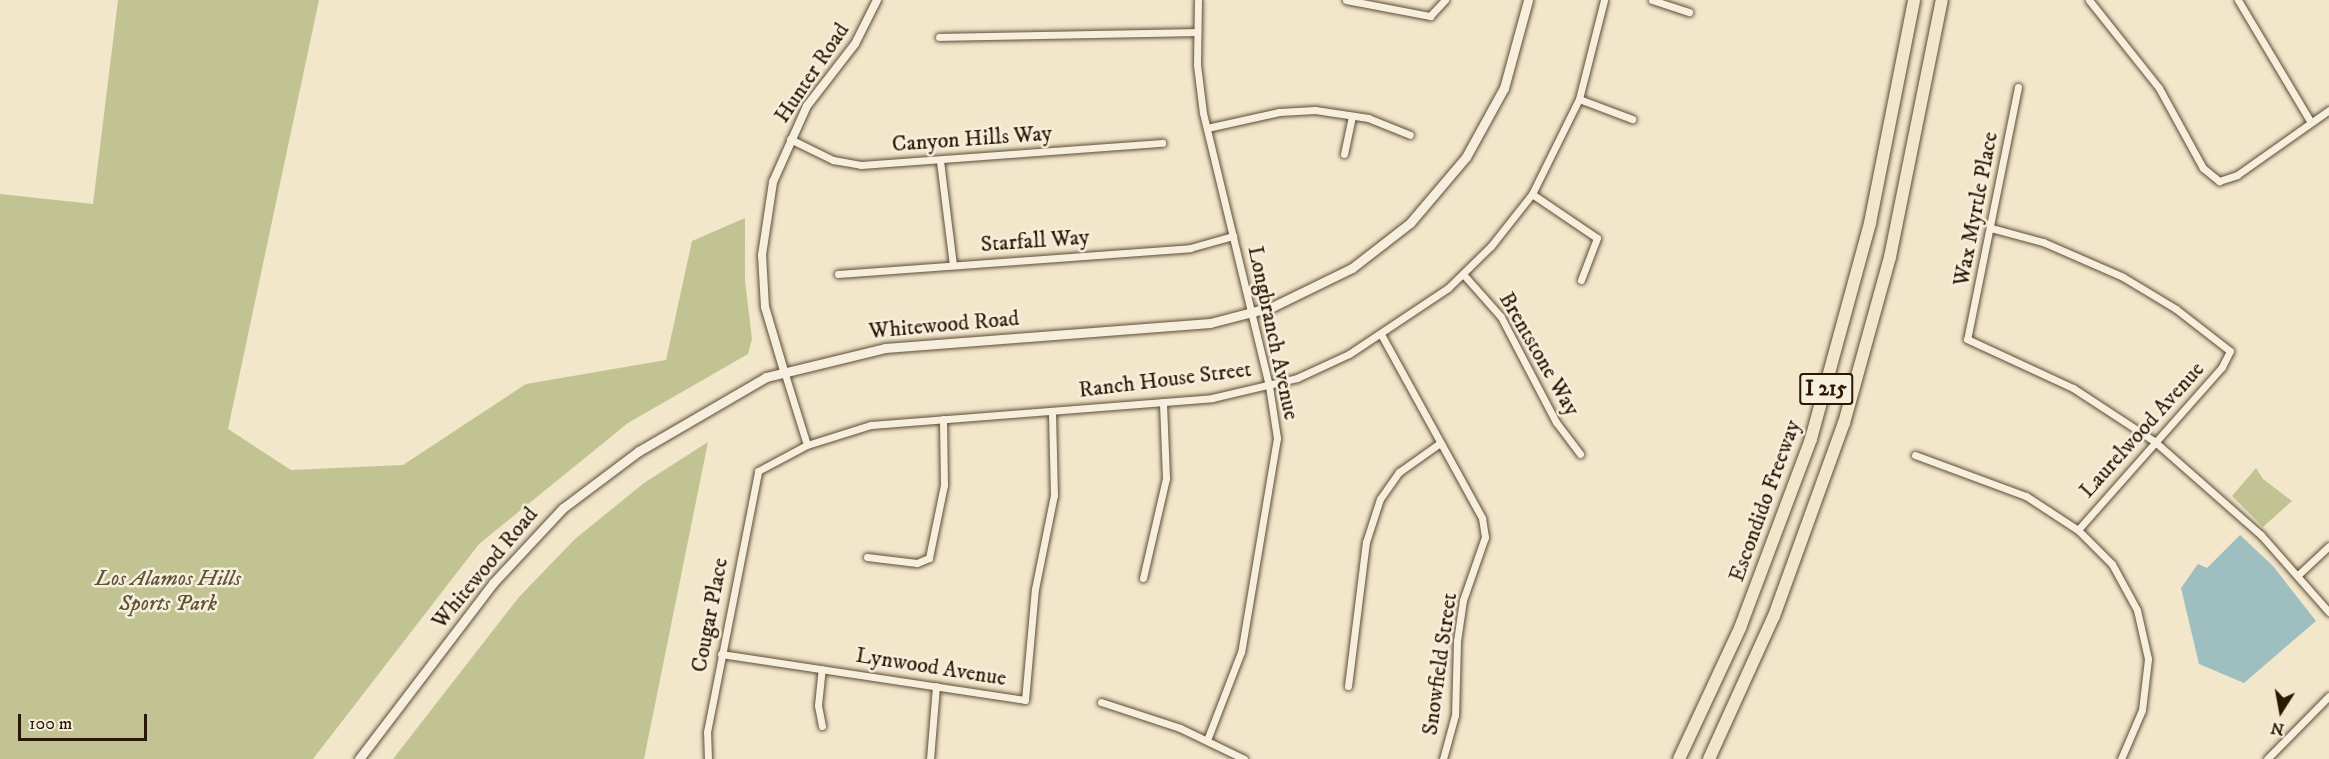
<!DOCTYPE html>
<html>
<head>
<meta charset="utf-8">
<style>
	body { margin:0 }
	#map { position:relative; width:2329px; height:759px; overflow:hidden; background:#f2e7cb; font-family:"IM FELL DW Pica",serif }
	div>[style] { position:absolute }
	.green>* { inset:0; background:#c2c392 }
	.water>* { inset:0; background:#9fbec0 }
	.roads { filter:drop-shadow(0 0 2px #5d4c36) drop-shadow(0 0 2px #5d4c36) }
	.minor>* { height:7px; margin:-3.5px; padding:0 3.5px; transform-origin:3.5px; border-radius:3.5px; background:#f7efdd }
	.tertiary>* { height:8px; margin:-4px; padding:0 4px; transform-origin:4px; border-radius:4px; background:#f7efdd }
	.secondary>* { height:9px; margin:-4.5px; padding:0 4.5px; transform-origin:4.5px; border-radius:4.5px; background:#f7efdd }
	.motorway>* { height:12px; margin:-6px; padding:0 6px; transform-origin:6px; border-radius:6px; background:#f2e7cb }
	span { translate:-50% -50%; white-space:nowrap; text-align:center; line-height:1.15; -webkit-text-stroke:5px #f7efdd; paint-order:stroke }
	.shield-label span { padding:2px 4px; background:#f7efdd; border:2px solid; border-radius:4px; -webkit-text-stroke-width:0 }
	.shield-label { font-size:21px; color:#2b1804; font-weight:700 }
	.street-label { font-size:22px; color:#2b1804 }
	.park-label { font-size:22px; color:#605436; font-style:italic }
	.north { position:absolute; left:2251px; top:681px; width:60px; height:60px; -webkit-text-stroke:4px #f7efdd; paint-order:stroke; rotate:191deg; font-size:16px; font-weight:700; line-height:24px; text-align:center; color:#2b1804 }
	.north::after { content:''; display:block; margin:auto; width:21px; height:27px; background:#2b1804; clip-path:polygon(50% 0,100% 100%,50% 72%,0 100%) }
	.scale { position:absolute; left:18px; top:714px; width:129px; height:27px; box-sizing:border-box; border:3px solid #2b1804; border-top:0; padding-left:8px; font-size:18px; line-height:21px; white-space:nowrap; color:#2b1804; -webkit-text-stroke:4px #f7efdd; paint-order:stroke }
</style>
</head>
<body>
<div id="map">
	<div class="green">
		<i style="clip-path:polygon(118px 0,319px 0,228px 429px,291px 470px,403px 465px,526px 384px,666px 360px,692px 241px,745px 218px,745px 281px,752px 339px,748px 354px,628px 423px,479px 544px,313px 759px,0 759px,0 194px,93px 204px)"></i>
		<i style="clip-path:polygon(708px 442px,644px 759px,393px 759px,519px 597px,575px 539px,644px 483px)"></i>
		<i style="clip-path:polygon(2256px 468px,2263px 479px,2292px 501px,2263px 527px,2232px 496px)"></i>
	</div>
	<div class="water">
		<i style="clip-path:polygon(2240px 535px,2273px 566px,2316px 621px,2244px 683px,2199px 664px,2181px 588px,2198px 564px,2207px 568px)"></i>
	</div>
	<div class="roads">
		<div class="minor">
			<i style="left:1198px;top:0;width:65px;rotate:90.9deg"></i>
			<i style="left:1197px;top:65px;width:48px;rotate:82.9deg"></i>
			<i style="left:1203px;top:113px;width:281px;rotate:76.4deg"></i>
			<i style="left:1269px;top:386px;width:53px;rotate:81.3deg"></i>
			<i style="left:1277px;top:438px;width:217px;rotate:99.5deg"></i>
			<i style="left:1241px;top:652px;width:94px;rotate:111.1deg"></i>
			<i style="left:1346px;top:0;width:86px;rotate:10.8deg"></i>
			<i style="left:1430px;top:16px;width:22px;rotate:-47deg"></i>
			<i style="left:1652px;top:0;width:39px;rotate:18deg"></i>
			<i style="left:2089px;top:0;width:112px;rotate:51.5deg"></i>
			<i style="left:2159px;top:88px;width:91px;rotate:61.2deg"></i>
			<i style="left:2203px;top:168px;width:21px;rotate:39deg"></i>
			<i style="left:2219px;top:181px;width:19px;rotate:-18deg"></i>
			<i style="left:2237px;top:175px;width:113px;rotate:-35.2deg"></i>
			<i style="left:2238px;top:0;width:141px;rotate:59.2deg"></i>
			<i style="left:939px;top:37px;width:257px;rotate:-1.1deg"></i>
			<i style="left:2018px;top:87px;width:257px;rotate:101.4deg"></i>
			<i style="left:1967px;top:339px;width:117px;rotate:24.8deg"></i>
			<i style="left:2073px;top:388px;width:97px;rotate:33.2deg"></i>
			<i style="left:2154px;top:441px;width:142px;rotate:41.3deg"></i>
			<i style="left:2261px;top:535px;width:103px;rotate:48.6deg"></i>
			<i style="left:1579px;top:99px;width:57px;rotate:20.7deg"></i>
			<i style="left:1207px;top:128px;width:74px;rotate:-12.5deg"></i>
			<i style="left:1279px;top:112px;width:36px;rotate:-3deg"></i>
			<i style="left:1315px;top:110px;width:54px;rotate:8.6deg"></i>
			<i style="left:1368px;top:118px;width:45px;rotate:22deg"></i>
			<i style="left:790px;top:139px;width:48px;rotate:26deg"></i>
			<i style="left:833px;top:160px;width:28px;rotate:10deg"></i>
			<i style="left:861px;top:165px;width:302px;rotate:-4.2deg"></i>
			<i style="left:1344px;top:154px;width:39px;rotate:-78deg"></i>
			<i style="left:940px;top:161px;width:105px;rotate:82.9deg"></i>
			<i style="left:1532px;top:194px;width:78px;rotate:34.1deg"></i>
			<i style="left:1597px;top:238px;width:45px;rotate:110.9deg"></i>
			<i style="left:1991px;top:228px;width:54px;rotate:15.1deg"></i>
			<i style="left:2043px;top:242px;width:87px;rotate:23.6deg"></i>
			<i style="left:2123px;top:277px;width:62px;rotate:31.1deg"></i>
			<i style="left:2176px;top:309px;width:68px;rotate:37.9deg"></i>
			<i style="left:2230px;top:351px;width:18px;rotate:117deg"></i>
			<i style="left:2222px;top:367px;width:217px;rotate:131.5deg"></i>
			<i style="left:838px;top:274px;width:353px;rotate:-4.2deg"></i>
			<i style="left:1190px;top:248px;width:45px;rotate:-15.6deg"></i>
			<i style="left:1463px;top:274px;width:57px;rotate:48.5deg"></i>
			<i style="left:1501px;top:317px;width:119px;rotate:62.4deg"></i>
			<i style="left:1556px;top:422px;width:40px;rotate:53deg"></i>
			<i style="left:1382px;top:336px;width:208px;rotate:61.2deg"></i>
			<i style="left:1482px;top:518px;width:19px;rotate:81deg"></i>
			<i style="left:1485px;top:537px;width:67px;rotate:109.2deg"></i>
			<i style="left:1463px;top:600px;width:41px;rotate:98.3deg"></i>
			<i style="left:1457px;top:641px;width:74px;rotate:91.5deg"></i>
			<i style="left:1455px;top:715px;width:46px;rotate:105.3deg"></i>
			<i style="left:784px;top:371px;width:77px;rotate:72.7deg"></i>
			<i style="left:1915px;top:455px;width:118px;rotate:20.3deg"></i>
			<i style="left:2026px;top:496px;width:62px;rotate:33.2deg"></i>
			<i style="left:2078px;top:530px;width:48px;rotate:45deg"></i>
			<i style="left:2112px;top:564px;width:52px;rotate:61.5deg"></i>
			<i style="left:2137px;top:610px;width:50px;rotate:77.3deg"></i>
			<i style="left:2148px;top:659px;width:51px;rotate:96.7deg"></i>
			<i style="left:2142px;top:710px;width:53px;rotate:113.2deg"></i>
			<i style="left:867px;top:557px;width:50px;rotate:6.8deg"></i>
			<i style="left:917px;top:563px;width:13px;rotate:-23deg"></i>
			<i style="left:929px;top:558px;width:75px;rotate:-78.4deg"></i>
			<i style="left:944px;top:485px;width:66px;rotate:-90.9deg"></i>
			<i style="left:2298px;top:575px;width:42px;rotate:-43.1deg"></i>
			<i style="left:1143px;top:578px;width:103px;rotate:-77deg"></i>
			<i style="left:1166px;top:478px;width:76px;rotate:-92.3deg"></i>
			<i style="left:721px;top:654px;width:307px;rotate:8.6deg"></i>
			<i style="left:1025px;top:700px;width:111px;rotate:-84.9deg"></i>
			<i style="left:1035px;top:589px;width:96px;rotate:-78.6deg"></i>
			<i style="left:1054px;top:495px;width:84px;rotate:-91.4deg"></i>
			<i style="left:1348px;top:686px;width:145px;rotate:-82.9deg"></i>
			<i style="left:1366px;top:542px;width:45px;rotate:-72deg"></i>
			<i style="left:1380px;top:499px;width:33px;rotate:-55deg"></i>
			<i style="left:1399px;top:472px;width:50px;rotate:-35.3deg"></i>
			<i style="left:1101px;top:702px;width:83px;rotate:18.2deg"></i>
			<i style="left:1180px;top:728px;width:71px;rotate:25.8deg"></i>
			<i style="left:822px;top:726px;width:21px;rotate:-101deg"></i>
			<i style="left:818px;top:705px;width:36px;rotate:-84deg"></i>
			<i style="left:708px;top:759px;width:27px;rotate:-92deg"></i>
			<i style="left:707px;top:732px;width:266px;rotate:-78.9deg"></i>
			<i style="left:758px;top:471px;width:55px;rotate:-28deg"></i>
			<i style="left:807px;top:445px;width:67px;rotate:-17.4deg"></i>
			<i style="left:871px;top:425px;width:342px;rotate:-4.5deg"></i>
			<i style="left:1212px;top:398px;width:87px;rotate:-13.2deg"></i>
			<i style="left:1297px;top:378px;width:57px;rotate:-24.8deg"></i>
			<i style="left:1349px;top:354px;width:119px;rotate:-33.7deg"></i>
			<i style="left:1448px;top:288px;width:60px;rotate:-44.3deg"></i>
			<i style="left:1491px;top:246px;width:66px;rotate:-51.7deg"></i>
			<i style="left:1532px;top:194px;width:106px;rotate:-63.7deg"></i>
			<i style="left:1579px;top:99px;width:102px;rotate:-75.8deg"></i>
			<i style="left:930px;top:759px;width:73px;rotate:-85.3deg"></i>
			<i style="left:2267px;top:759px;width:88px;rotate:-45.5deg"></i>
		</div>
		<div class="tertiary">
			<i style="left:784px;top:371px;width:67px;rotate:-106.5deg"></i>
			<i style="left:765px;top:307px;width:52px;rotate:-93.3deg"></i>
			<i style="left:762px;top:255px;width:74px;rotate:-81.4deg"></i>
			<i style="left:773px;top:182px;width:83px;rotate:-65.9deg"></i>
			<i style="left:807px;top:106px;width:78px;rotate:-52.3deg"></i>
			<i style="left:855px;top:44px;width:49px;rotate:-63.4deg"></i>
		</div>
		<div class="secondary">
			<i style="left:359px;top:759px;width:221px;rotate:-52.7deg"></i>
			<i style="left:493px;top:583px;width:103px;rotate:-47deg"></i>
			<i style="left:563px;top:508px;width:95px;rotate:-36.9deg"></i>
			<i style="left:639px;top:451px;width:147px;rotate:-30.2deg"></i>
			<i style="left:766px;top:377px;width:122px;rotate:-13.7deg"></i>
			<i style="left:885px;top:348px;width:326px;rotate:-4.4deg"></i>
			<i style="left:1210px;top:323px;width:64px;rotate:-14.5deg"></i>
			<i style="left:1272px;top:307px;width:89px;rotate:-26deg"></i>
			<i style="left:1352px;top:268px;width:73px;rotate:-37.8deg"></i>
			<i style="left:1410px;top:223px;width:87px;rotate:-49.7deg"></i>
			<i style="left:1466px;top:157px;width:79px;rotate:-61.2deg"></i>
			<i style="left:1504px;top:88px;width:91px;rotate:-74.7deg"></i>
		</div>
		<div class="motorway">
			<i style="left:1679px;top:759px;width:145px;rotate:-65deg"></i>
			<i style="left:1740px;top:628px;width:202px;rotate:-69.4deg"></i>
			<i style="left:1811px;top:439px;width:224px;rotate:-74.7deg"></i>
			<i style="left:1870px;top:223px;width:227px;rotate:-78.8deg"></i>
			<i style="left:1709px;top:759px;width:157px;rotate:-65.6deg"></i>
			<i style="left:1774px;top:616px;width:205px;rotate:-70.1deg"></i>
			<i style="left:1844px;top:423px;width:172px;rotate:-74.5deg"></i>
			<i style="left:1890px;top:257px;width:262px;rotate:-78.6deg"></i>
		</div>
	</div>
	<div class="shield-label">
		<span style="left:1826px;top:389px">I 215</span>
	</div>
	<div class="street-label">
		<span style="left:812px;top:73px;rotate:-56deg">Hunter Road</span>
		<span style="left:972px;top:139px;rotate:-4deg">Canyon Hills Way</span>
		<span style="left:1976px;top:209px;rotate:-79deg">Wax Myrtle Place</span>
		<span style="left:1035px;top:241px;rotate:-4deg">Starfall Way</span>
		<span style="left:944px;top:325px;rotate:-5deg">Whitewood Road</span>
		<span style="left:1273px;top:333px;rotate:78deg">Longbranch Avenue</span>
		<span style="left:1539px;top:354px;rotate:60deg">Brentstone Way</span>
		<span style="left:1165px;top:380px;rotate:-7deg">Ranch House Street</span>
		<span style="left:2142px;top:430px;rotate:-48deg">Laurelwood Avenue</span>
		<span style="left:1765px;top:501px;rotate:-70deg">Escondido Freeway</span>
		<span style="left:485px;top:568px;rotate:-50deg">Whitewood Road</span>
		<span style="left:710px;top:615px;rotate:-79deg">Cougar Place</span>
		<span style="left:1440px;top:664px;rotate:-82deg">Snowfield Street</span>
		<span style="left:931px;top:667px;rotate:9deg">Lynwood Avenue</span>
	</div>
	<div class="park-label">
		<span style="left:168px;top:591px">Los Alamos Hills<br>Sports Park</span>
	</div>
	<div class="north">N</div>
	<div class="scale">100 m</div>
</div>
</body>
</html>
